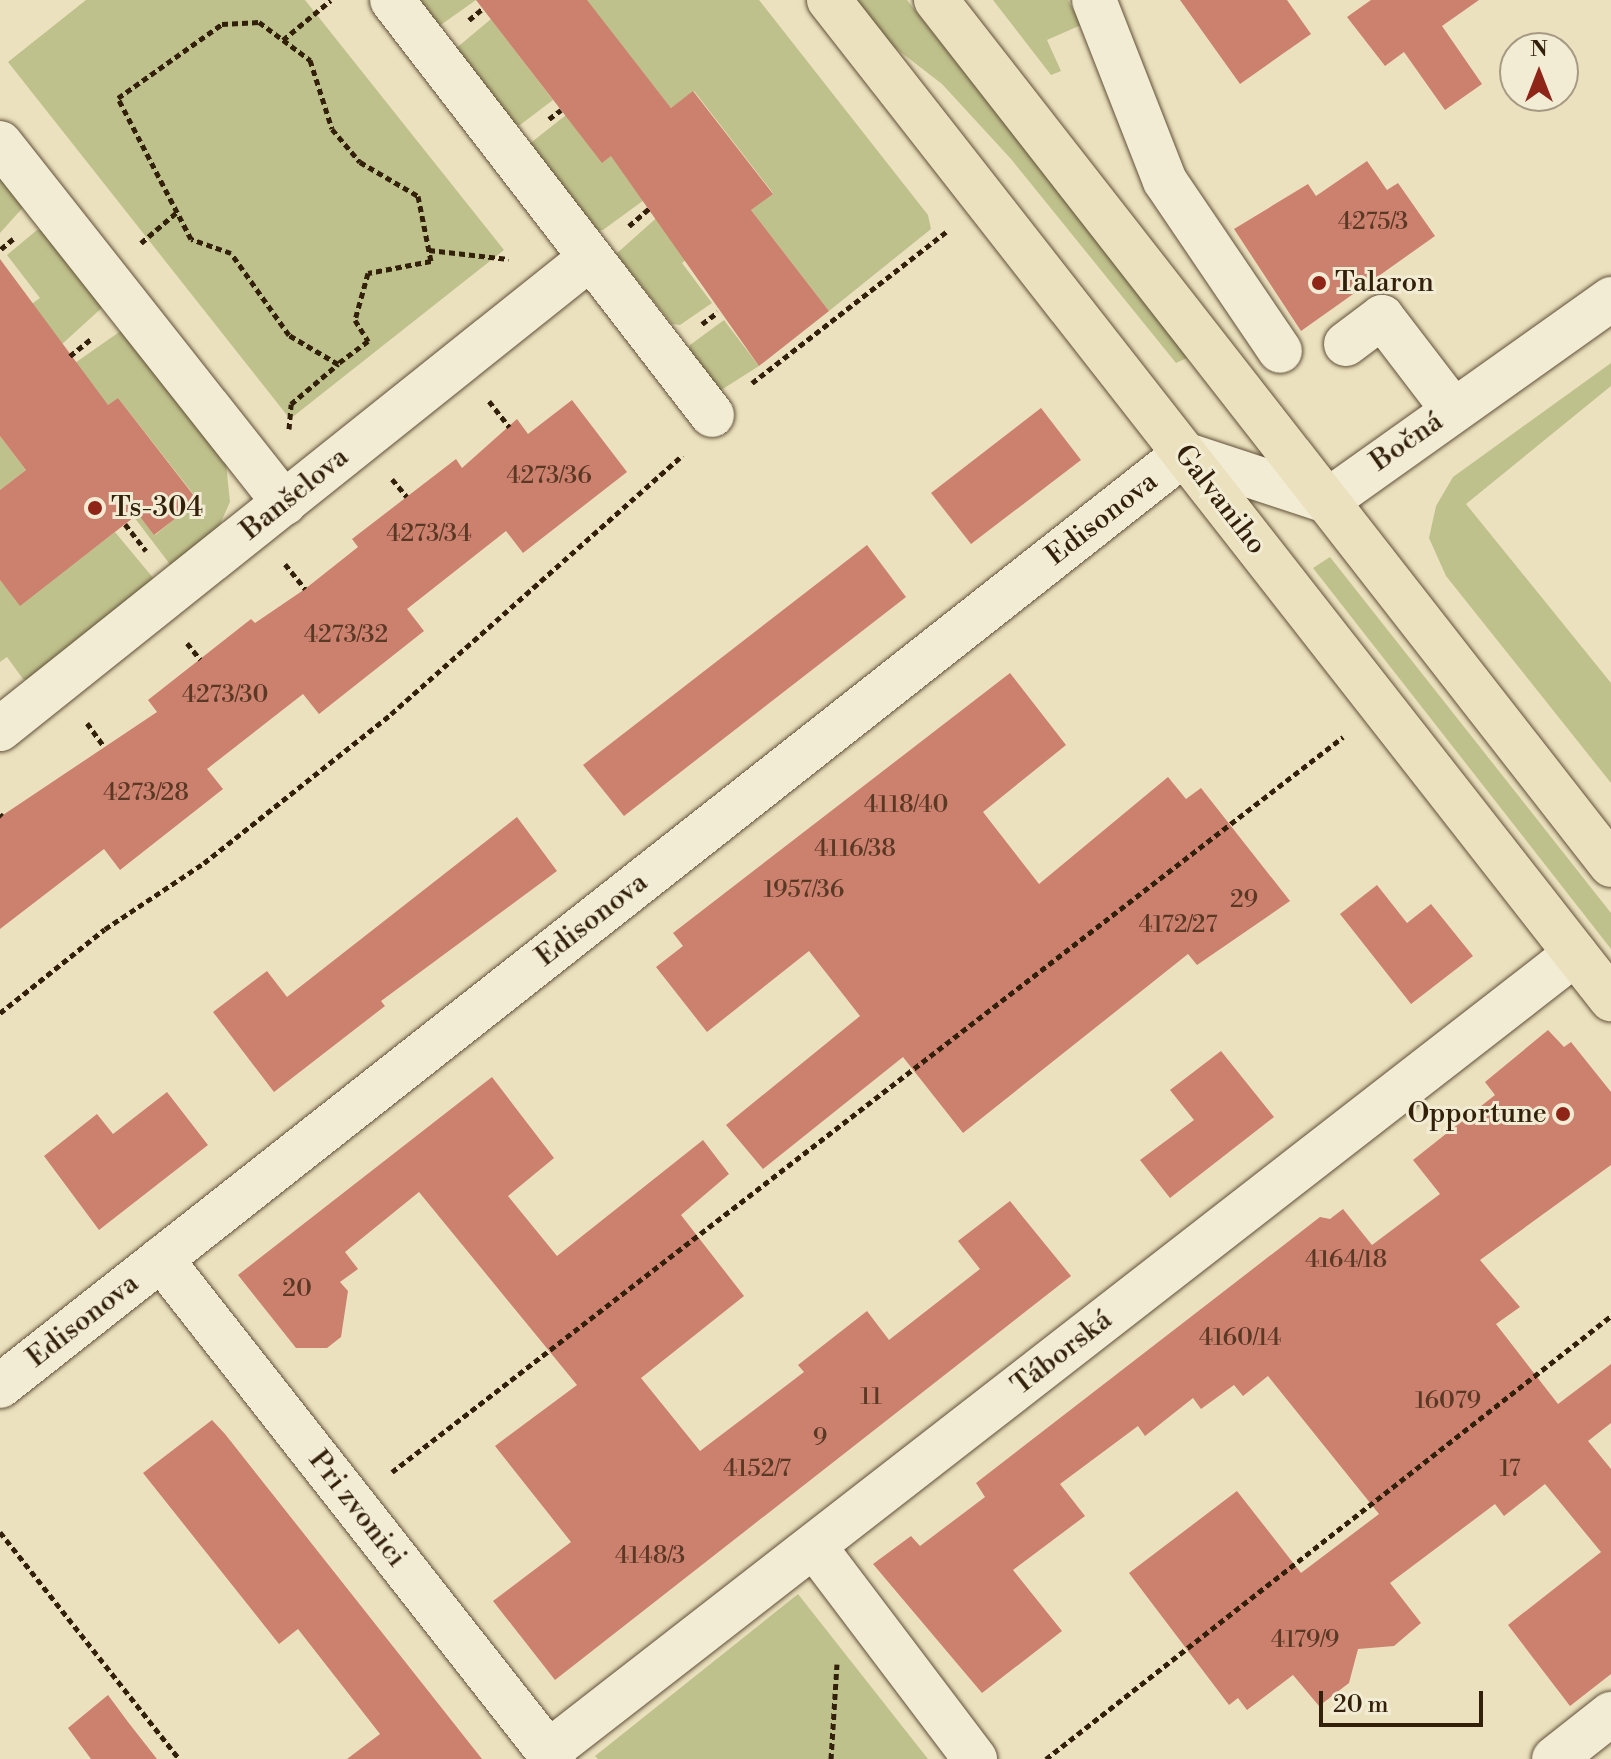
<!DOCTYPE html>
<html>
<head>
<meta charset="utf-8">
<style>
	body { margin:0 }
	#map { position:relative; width:1611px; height:1759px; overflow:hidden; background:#ebe1be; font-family:"Libre Bodoni",serif }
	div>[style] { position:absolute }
	.green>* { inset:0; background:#bfc18c }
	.building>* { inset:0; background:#cc806e }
	.path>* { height:5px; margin-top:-2.5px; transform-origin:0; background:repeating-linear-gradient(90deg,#33200b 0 6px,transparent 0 10px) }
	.roads { filter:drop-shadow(0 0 2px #615038) drop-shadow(0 0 2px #615038) }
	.minor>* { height:44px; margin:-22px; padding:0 22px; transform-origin:22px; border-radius:22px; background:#f2ecd5 }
	.major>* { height:44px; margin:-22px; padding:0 22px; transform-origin:22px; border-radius:22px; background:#ebe1be }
	.dots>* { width:22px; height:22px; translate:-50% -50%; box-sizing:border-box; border:4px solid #f2ecd5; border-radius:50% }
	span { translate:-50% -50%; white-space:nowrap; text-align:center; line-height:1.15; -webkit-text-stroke:6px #f2ecd5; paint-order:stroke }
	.number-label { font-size:24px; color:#593824 }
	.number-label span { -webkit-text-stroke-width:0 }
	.poi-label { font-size:28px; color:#33200b }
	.left { translate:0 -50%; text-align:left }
	.right { translate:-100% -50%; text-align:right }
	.street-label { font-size:28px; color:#33200b }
	.north { position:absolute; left:1499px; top:32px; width:80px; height:80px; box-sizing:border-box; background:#f2ecd5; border:2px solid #a69a84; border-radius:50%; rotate:0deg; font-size:22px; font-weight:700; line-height:32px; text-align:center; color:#33200b }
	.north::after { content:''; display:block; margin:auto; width:28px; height:36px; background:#8f2418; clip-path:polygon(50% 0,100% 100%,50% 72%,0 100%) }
	.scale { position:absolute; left:1319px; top:1691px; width:164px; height:36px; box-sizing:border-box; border:4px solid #33200b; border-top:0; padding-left:10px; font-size:24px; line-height:28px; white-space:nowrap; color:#33200b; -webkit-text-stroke:6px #f2ecd5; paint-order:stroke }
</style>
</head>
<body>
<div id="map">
	<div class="green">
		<i style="clip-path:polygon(86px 0,305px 0,504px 250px,290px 419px,8px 62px)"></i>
		<i style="clip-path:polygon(412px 0,476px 0,435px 29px)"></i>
		<i style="clip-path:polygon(586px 0,759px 0,928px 215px,931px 229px,829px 311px,751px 210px,773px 193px,694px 91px,671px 108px)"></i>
		<i style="clip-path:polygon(854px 0,907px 0,1189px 357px,1176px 363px,1011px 159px,942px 84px,885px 40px)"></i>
		<i style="clip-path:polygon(993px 0,1068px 0,1081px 25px,1047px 40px,1061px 71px,1051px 75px)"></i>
		<i style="clip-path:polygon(491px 19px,553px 100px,520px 125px,512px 125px,454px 50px)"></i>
		<i style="clip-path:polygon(566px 115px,603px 162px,625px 145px,644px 200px,603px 230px,596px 231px,528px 145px)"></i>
		<i style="clip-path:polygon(0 169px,27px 203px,0 233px)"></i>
		<i style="clip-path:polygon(671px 205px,704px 246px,682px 263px,712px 303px,680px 325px,672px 324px,616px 254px)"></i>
		<i style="clip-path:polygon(37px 230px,49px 230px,106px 304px,49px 356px,17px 314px,40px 298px,7px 255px)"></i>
		<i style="clip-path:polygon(724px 320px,759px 366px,718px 392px,688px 353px,690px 345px)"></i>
		<i style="clip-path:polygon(125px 328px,226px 464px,230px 502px,216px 533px,172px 567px,134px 517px,138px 514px,155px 535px,198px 500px,118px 398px,94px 416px,62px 372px)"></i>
		<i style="clip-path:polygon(1611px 363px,1611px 386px,1466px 504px,1611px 683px,1611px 783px,1446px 576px,1429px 538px,1436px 506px,1453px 477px)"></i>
		<i style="clip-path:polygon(0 436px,26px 470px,0 490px)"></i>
		<i style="clip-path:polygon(115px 532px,154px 579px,33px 681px,23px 679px,7px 657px,0 662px,0 580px,20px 605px)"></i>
		<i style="clip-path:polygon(1330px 557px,1611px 913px,1611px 949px,1313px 568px)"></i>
		<i style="clip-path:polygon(798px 1594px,928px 1759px,598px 1759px,595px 1756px)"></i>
	</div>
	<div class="building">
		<i style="clip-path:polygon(476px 0,587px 0,671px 108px,693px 91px,773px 194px,751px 210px,829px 311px,759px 366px,611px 156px,602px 163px)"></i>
		<i style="clip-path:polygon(1180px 0,1287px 0,1311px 34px,1240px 84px)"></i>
		<i style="clip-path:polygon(1371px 0,1479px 0,1442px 26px,1482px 84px,1445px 110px,1404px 52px,1385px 66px,1347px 17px)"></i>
		<i style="clip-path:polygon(1367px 161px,1387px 190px,1398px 183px,1435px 236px,1301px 331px,1234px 229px,1308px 184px,1316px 196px)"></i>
		<i style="clip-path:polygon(0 259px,108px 405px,118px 398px,198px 501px,154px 535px,138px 514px,20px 606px,0 580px,0 490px,26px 470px,0 436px)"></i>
		<i style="clip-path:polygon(572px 400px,627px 472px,523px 553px,506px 531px,407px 609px,424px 631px,319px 714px,303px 694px,207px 769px,223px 789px,120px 870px,104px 849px,0 929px,0 817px,157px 712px,148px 700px,251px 619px,255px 623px,305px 589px,358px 547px,352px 539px,456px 459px,462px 468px,517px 419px,528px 434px)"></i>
		<i style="clip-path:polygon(1041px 408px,1081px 460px,971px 544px,931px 493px)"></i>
		<i style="clip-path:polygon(867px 545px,906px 597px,624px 816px,583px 765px)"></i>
		<i style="clip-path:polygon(1010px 673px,1066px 745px,983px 812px,1039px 884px,1168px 777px,1186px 799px,1201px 788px,1290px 901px,1197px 965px,1188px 954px,963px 1133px,903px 1057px,763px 1169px,726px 1125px,860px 1016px,809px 951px,707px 1032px,656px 967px,683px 946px,673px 933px)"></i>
		<i style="clip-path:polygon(517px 817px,557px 871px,381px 1001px,385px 1006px,274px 1092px,213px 1012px,267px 971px,287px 997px)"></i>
		<i style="clip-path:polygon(1377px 885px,1407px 923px,1431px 904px,1473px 956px,1411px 1004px,1340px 914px)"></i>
		<i style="clip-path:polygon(1548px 1030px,1564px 1047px,1571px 1042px,1611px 1092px,1611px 1165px,1480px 1260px,1520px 1307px,1496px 1324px,1558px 1404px,1611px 1364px,1611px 1423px,1588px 1441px,1611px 1469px,1611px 1674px,1570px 1706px,1508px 1625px,1601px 1552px,1545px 1484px,1504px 1516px,1495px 1504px,1390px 1583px,1421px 1623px,1394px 1646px,1358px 1649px,1349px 1683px,1319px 1706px,1293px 1675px,1247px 1710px,1238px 1698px,1229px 1705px,1129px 1573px,1237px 1491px,1301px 1573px,1379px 1514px,1268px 1376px,1243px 1396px,1234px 1385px,1201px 1409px,1193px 1398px,1145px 1436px,1138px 1426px,1060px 1484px,1085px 1516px,1013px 1570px,1062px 1631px,982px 1693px,873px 1564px,911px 1536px,920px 1546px,985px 1497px,976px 1483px,1320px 1217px,1330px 1219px,1343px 1209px,1372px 1245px,1440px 1194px,1413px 1160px,1495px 1095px,1485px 1082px)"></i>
		<i style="clip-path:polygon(1221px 1051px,1274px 1117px,1170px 1198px,1140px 1160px,1194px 1120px,1170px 1090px)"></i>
		<i style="clip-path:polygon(492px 1077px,554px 1158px,508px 1196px,557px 1256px,703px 1140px,729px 1174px,681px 1215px,744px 1296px,641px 1378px,700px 1451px,804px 1372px,798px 1365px,867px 1311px,889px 1340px,980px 1269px,958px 1241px,1010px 1201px,1071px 1276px,555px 1680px,493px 1601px,571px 1542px,495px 1446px,577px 1385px,419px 1192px,345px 1252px,358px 1269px,340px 1282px,348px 1291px,341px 1337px,327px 1348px,296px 1348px,238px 1275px)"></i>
		<i style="clip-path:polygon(167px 1092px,208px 1145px,99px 1230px,44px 1156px,97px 1114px,113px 1134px)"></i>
		<i style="clip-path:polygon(212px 1420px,225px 1434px,482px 1759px,347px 1759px,380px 1734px,298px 1629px,279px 1644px,143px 1473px)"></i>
		<i style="clip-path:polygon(108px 1695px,128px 1722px,157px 1759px,91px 1759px,68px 1728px)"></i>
	</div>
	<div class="path">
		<i style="left:469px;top:20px;width:17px;rotate:-40deg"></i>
		<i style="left:259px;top:22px;width:64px;rotate:36.7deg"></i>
		<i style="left:310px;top:60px;width:72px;rotate:72.3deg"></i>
		<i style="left:332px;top:129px;width:43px;rotate:49.7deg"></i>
		<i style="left:360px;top:162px;width:67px;rotate:30.4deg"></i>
		<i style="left:418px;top:196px;width:66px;rotate:78.7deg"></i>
		<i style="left:431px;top:261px;width:64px;rotate:169.2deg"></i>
		<i style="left:368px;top:273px;width:49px;rotate:105.5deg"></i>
		<i style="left:355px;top:320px;width:25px;rotate:58deg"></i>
		<i style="left:368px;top:341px;width:38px;rotate:143deg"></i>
		<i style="left:338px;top:364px;width:57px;rotate:-149.4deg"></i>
		<i style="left:289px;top:335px;width:100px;rotate:-125.3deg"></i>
		<i style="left:231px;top:253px;width:42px;rotate:-160.7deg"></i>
		<i style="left:191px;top:239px;width:159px;rotate:-117.4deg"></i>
		<i style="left:118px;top:98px;width:128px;rotate:-35.4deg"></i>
		<i style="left:222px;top:24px;width:37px;rotate:-3deg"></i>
		<i style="left:283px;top:40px;width:62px;rotate:-39.8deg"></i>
		<i style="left:549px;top:119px;width:15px;rotate:-37deg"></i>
		<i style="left:629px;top:226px;width:28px;rotate:-41deg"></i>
		<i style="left:141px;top:243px;width:48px;rotate:-40.7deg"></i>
		<i style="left:1px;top:249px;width:16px;rotate:-40deg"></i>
		<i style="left:429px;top:250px;width:80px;rotate:6.5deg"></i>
		<i style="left:702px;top:324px;width:20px;rotate:-37deg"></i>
		<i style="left:70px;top:356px;width:27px;rotate:-39deg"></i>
		<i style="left:752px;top:383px;width:246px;rotate:-37.9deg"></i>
		<i style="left:489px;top:401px;width:33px;rotate:52deg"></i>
		<i style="left:289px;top:429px;width:25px;rotate:-85deg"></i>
		<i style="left:291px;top:404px;width:62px;rotate:-40.4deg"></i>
		<i style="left:392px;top:479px;width:23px;rotate:50deg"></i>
		<i style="left:125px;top:524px;width:34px;rotate:52deg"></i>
		<i style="left:285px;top:564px;width:32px;rotate:51deg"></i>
		<i style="left:187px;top:643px;width:21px;rotate:51deg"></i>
		<i style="left:87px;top:723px;width:29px;rotate:54deg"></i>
		<i style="left:0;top:814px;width:3px;rotate:45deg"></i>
		<i style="left:0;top:1013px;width:134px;rotate:-38.7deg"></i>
		<i style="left:105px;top:929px;width:119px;rotate:-33.7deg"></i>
		<i style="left:204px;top:863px;width:239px;rotate:-38.5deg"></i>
		<i style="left:391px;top:714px;width:390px;rotate:-41.6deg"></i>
		<i style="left:392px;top:1472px;width:1202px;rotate:-37.7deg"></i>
		<i style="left:0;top:1532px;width:289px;rotate:51.7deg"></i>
		<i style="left:831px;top:1759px;width:95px;rotate:-86.4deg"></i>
		<i style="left:1046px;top:1759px;width:718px;rotate:-38.1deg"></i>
	</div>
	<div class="roads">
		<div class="minor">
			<i style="left:392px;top:0;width:524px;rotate:52.36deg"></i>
			<i style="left:1094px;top:0;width:194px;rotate:68.6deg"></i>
			<i style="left:1165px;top:181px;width:205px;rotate:55.9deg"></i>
			<i style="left:0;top:143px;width:459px;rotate:51.7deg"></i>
			<i style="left:1346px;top:344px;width:45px;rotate:-36.9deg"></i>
			<i style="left:1382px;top:317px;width:117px;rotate:52.6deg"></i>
			<i style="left:0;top:729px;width:754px;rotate:-38.59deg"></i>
			<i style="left:161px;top:1259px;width:636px;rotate:51.83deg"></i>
			<i style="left:0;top:1386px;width:1507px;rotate:-38.21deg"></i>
			<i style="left:1184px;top:454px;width:151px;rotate:18.2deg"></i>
			<i style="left:1327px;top:501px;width:349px;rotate:-35.4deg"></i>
			<i style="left:814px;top:1546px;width:267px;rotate:52.9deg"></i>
			<i style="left:548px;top:1752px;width:1301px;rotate:-37.85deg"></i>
			<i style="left:1554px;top:1759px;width:73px;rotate:-38.3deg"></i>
		</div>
		<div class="major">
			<i style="left:829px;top:0;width:1269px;rotate:51.95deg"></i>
			<i style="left:936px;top:0;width:1097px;rotate:52.03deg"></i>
		</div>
	</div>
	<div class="dots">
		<i style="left:1319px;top:283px;background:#8f2418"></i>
		<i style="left:95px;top:508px;background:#8f2418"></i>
		<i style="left:1563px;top:1114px;background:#8f2418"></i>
	</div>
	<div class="number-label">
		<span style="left:1373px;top:223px">4275/3</span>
		<span style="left:549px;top:477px">4273/36</span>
		<span style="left:429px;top:535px">4273/34</span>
		<span style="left:346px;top:636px">4273/32</span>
		<span style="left:225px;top:696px">4273/30</span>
		<span style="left:146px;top:794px">4273/28</span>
		<span style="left:906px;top:806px">4118/40</span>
		<span style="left:855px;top:850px">4116/38</span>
		<span style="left:804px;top:891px">1957/36</span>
		<span style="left:1244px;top:901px">29</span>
		<span style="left:1178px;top:926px">4172/27</span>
		<span style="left:1346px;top:1261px">4164/18</span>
		<span style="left:297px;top:1290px">20</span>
		<span style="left:1240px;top:1339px">4160/14</span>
		<span style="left:871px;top:1398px">11</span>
		<span style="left:1448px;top:1402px">16079</span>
		<span style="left:820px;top:1439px">9</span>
		<span style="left:757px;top:1470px">4152/7</span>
		<span style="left:1510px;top:1470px">17</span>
		<span style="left:650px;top:1557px">4148/3</span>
		<span style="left:1305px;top:1641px">4179/9</span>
	</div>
	<div class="poi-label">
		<span class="left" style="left:1335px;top:283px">Talaron</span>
		<span class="left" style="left:111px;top:508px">Ts-304</span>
		<span class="right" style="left:1547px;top:1114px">Opportune</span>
	</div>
	<div class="street-label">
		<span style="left:1407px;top:442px;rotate:-35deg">Bočná</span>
		<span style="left:295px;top:494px;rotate:-39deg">Banšelova</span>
		<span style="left:1220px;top:500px;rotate:52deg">Galvaniho</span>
		<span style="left:1102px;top:519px;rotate:-38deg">Edisonova</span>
		<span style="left:592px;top:920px;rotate:-38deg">Edisonova</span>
		<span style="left:83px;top:1321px;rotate:-38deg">Edisonova</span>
		<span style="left:1062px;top:1353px;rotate:-38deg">Táborská</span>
		<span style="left:357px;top:1509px;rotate:52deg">Pri zvonici</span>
	</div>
	<div class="north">N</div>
	<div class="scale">20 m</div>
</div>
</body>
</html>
